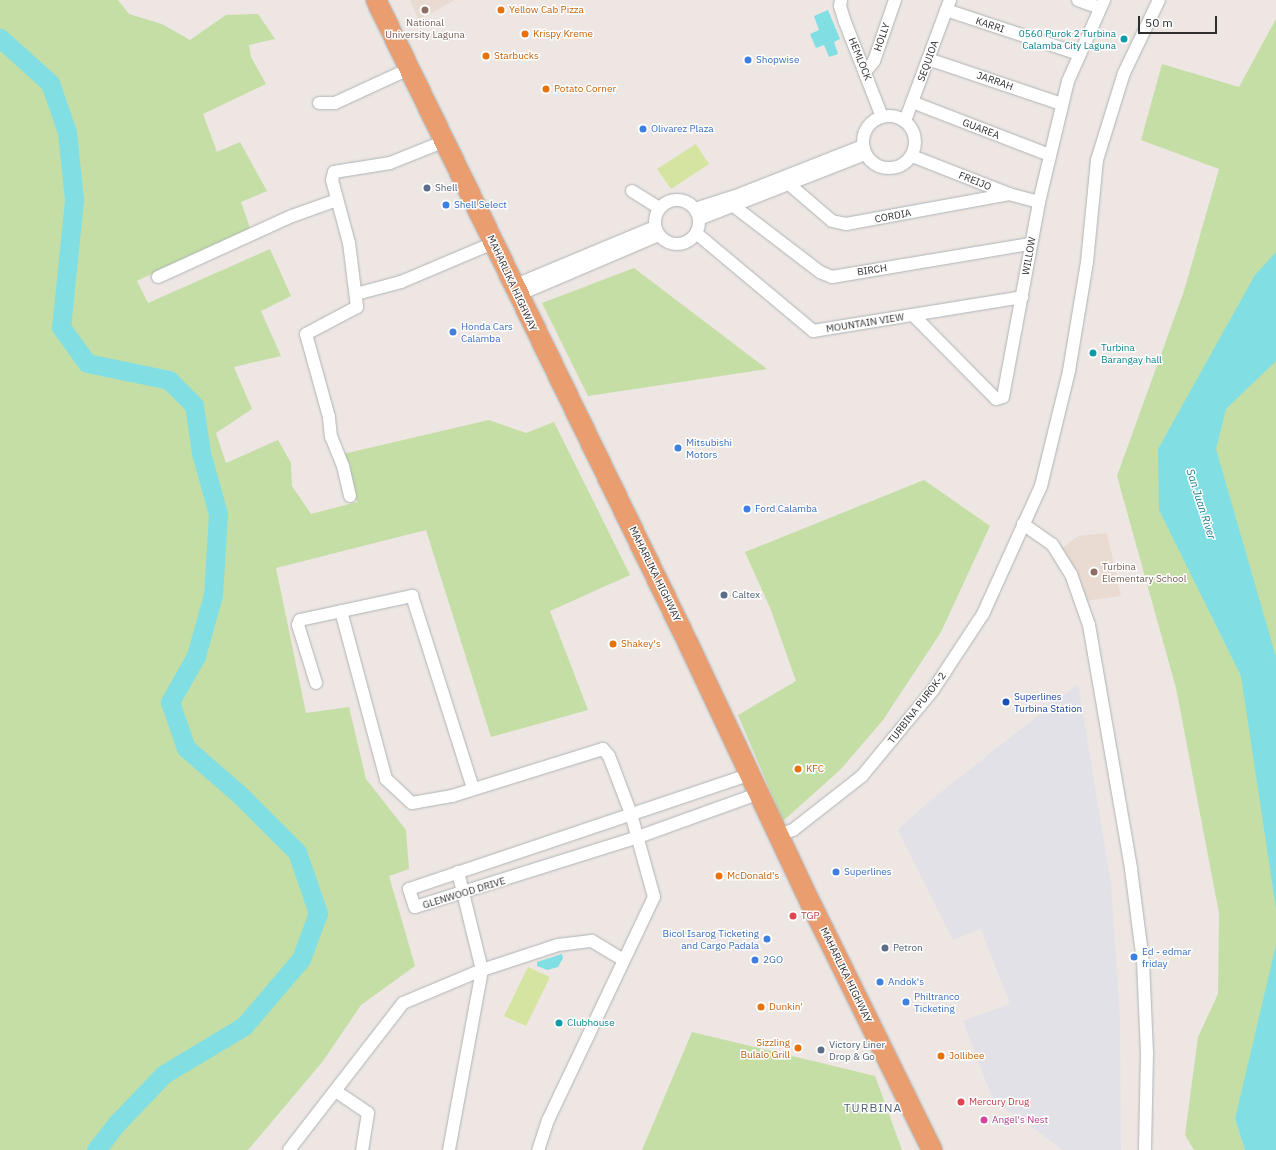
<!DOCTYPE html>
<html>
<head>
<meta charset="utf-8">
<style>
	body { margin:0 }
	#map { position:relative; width:1276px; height:1150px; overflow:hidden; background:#ede6e2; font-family:"IBM Plex Sans",sans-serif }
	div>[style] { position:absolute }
	.industrial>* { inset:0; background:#e2e1e7 }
	.education>* { inset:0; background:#e9dbd1 }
	.green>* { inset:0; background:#c4dea5 }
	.pitch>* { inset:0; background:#d6e4a2 }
	.water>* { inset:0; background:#81dfe4 }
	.river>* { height:19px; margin:-9.5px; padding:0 9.5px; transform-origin:9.5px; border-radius:9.5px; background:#81dfe4 }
	.roads { filter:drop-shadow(0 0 1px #aeb3b8) drop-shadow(0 0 1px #aeb3b8) }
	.minor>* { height:12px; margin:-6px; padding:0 6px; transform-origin:6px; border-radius:6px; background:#fff }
	.minor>.ring { margin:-6px; padding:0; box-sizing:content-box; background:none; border:12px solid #fff; border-radius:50% }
	.trunk>* { height:20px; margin:-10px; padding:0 10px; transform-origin:10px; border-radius:10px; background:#ea9d6e }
	.dots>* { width:11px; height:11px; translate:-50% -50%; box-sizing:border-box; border:2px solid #fff; border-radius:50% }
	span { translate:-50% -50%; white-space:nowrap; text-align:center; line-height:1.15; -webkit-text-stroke:3px #fff; paint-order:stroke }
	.food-label { font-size:10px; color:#c56008 }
	.left { translate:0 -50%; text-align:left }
	.right { translate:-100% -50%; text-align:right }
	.education-label { font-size:10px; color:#785e54 }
	.street-label { font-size:10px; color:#2e2e2e }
	.culture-label { font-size:10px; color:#0d838f }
	.shop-label { font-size:10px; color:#366cbe }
	.service-label { font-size:10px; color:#4e5e75 }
	.transit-label { font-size:10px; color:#164399 }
	.health-label { font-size:10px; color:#be3a42 }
	.hotel-label { font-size:10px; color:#b23c85 }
	.water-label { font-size:11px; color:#1b7e8d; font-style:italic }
	.quarter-label { font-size:12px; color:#52627b; letter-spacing:1px }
	.scale { position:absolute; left:1138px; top:16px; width:79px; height:18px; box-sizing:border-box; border:2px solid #2e2e2e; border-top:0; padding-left:5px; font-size:12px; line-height:14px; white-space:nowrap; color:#2e2e2e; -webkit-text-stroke:3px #fff; paint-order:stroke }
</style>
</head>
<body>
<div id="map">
	<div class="industrial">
		<i style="clip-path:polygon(1078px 684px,1111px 883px,1120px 1021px,1121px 1150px,1064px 1150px,993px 1100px,963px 1021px,1010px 1004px,981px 929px,953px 940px,898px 830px,926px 804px)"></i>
	</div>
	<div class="education">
		<i style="clip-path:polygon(410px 0,455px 0,419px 20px)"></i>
		<i style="clip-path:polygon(1107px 533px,1121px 596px,1085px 601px,1061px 549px,1078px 536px)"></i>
	</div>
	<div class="green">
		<i style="clip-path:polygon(0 0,118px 0,129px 14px,162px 24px,190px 40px,226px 15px,258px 14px,275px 39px,249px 45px,251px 57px,266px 84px,203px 114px,217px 152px,240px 142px,267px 191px,241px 202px,250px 228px,137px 281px,148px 303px,270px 249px,291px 296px,261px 311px,281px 356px,234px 367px,252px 409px,216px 433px,226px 463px,278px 440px,291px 463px,292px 486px,311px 514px,357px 502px,343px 454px,489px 420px,526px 433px,554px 422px,630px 575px,550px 611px,588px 710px,491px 737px,426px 530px,276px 568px,306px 713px,349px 707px,366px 779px,406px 830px,409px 869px,389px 876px,415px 966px,361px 1005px,323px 1061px,248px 1150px,0 1150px)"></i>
		<i style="clip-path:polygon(1276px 19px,1276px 992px,1235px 1119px,1245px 1150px,1194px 1150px,1185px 1135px,1198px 1037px,1218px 994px,1219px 913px,1176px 688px,1117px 476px,1184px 291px,1219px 169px,1141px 140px,1162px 64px,1239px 87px)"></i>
		<i style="clip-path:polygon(634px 268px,767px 369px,588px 396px,542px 303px)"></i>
		<i style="clip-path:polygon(924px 480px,990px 526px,941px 632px,883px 720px,841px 769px,783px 821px,738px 715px,796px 681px,771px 610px,745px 552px)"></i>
		<i style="clip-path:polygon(692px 1032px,875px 1076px,902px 1150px,642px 1150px)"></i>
	</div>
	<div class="pitch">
		<i style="clip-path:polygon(696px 144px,709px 164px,671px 189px,657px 169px)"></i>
		<i style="clip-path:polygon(528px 967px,550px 977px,526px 1026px,504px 1016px)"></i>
	</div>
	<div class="water">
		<i style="clip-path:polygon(828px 10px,840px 39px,834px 42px,838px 54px,829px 57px,824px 45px,816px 48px,810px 34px,819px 30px,814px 16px)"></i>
		<i style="clip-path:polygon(1276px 252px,1276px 361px,1226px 409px,1216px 449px,1276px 657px,1276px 909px,1241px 676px,1159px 510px,1158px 449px,1255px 275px)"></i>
		<i style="clip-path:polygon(1276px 945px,1276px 1150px,1245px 1150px,1235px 1119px)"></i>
		<i style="clip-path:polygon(562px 954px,563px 958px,558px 967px,547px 970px,537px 966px,537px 962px)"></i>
	</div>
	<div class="river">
		<i style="left:0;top:38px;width:67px;rotate:42deg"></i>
		<i style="left:50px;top:83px;width:52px;rotate:70.9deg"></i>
		<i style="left:67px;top:132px;width:68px;rotate:84.1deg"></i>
		<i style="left:74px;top:200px;width:128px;rotate:95.8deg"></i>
		<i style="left:61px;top:327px;width:44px;rotate:54.2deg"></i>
		<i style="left:87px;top:363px;width:84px;rotate:11.7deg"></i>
		<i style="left:169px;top:380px;width:35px;rotate:45deg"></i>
		<i style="left:194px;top:405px;width:49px;rotate:81.7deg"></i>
		<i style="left:201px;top:453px;width:63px;rotate:74.4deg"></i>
		<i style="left:218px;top:514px;width:81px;rotate:93.5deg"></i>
		<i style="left:213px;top:595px;width:63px;rotate:105.6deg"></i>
		<i style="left:196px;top:656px;width:53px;rotate:119.5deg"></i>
		<i style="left:170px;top:702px;width:49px;rotate:70.8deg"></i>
		<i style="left:186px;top:748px;width:72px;rotate:41deg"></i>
		<i style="left:240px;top:795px;width:81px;rotate:45deg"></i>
		<i style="left:297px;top:852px;width:65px;rotate:71deg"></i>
		<i style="left:318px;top:913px;width:49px;rotate:110.3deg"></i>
		<i style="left:301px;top:959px;width:88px;rotate:130.4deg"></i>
		<i style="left:244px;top:1026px;width:93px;rotate:149deg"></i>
		<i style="left:164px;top:1074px;width:68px;rotate:133.8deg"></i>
		<i style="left:117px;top:1123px;width:34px;rotate:128deg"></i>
	</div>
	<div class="roads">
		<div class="minor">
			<i style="left:841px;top:0;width:6px;rotate:99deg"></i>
			<i style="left:840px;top:6px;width:17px;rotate:73deg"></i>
			<i style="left:845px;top:22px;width:102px;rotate:68.7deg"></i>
			<i style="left:1078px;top:0;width:23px;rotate:20deg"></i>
			<i style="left:946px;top:10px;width:140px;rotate:18.3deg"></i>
			<i style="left:928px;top:59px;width:141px;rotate:18.6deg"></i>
			<i style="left:865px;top:72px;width:14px;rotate:-51deg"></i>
			<i style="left:874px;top:61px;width:65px;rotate:-71deg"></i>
			<i style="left:912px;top:102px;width:147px;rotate:21.1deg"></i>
			<i style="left:319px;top:103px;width:16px"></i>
			<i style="left:335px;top:103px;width:81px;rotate:-24.7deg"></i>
			<i class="ring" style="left:863px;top:116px;width:40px;height:40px"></i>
			<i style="left:905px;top:121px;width:129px;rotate:-69.6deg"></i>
			<i style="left:912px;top:156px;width:104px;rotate:21.4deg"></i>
			<i style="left:1009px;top:194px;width:31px;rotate:15deg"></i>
			<i style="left:790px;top:185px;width:55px;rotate:40.6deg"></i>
			<i style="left:832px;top:221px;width:14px;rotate:12deg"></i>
			<i style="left:846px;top:224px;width:166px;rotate:-10.4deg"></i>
			<i style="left:632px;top:191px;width:32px;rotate:32deg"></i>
			<i class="ring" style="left:655px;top:200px;width:32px;height:32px"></i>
			<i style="left:735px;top:207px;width:107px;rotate:37.4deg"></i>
			<i style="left:820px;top:272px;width:13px;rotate:23deg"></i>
			<i style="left:832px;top:277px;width:201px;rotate:-9.5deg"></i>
			<i style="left:695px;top:209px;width:40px;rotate:-18deg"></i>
			<i style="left:733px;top:197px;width:140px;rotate:-21.4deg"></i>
			<i style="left:699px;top:219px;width:178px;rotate:-21.4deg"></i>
			<i style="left:696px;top:233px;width:153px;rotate:39.9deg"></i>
			<i style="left:813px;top:331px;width:212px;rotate:-9.2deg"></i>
			<i style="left:158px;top:277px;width:147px;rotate:-24.5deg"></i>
			<i style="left:292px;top:216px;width:48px;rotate:-19.6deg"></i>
			<i style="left:513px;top:286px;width:154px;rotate:-22.6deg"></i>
			<i style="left:356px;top:294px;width:47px;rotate:-14.9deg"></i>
			<i style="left:401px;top:282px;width:100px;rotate:-23deg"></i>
			<i style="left:518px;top:295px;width:153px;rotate:-23.1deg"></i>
			<i style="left:913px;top:315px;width:118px;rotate:45.3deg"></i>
			<i style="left:996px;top:399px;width:7px;rotate:-16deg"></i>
			<i style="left:1003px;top:397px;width:198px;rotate:-79.5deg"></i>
			<i style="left:1039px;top:202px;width:124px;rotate:-76.5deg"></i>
			<i style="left:1068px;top:81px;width:89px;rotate:-66deg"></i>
			<i style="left:350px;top:496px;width:31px;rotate:-103deg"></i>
			<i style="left:343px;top:466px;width:31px;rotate:-112deg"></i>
			<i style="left:331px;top:437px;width:20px;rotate:-96deg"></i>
			<i style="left:329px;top:417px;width:86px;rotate:-105.5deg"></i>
			<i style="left:306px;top:334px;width:58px;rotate:-27.9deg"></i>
			<i style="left:357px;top:307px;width:64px;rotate:-97.1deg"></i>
			<i style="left:349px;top:243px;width:65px;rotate:-105.1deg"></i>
			<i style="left:332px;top:180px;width:8px;rotate:-76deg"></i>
			<i style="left:334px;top:172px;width:57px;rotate:-9.1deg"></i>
			<i style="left:390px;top:163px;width:59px;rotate:-21.8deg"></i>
			<i style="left:1023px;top:524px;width:35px;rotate:35deg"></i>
			<i style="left:1052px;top:544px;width:36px;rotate:58deg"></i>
			<i style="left:1071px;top:574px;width:54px;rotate:70.6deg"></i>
			<i style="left:1089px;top:625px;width:248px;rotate:80.2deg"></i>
			<i style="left:1131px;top:869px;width:93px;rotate:82.6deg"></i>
			<i style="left:1143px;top:961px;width:92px;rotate:87.5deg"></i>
			<i style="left:1147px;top:1053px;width:97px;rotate:91.2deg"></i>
			<i style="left:341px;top:611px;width:174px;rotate:75deg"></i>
			<i style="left:386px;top:779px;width:35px;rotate:43deg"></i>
			<i style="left:412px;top:803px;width:41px;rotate:-9.9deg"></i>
			<i style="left:452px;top:796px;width:158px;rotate:-17.3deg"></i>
			<i style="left:603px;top:749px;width:9px;rotate:49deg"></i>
			<i style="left:609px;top:756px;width:62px;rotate:69.2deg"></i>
			<i style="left:631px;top:814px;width:86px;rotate:74.5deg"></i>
			<i style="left:654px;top:897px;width:247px;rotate:115.4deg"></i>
			<i style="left:548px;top:1120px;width:32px;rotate:108deg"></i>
			<i style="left:316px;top:683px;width:61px;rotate:-107.2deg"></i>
			<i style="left:298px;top:625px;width:5px;rotate:-68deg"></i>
			<i style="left:300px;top:620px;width:115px;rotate:-12.1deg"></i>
			<i style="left:412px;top:596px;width:201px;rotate:72.4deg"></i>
			<i style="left:751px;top:774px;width:361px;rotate:161.4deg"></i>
			<i style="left:409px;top:889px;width:19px;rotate:72deg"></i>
			<i style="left:415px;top:907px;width:234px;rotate:-17.4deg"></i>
			<i style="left:638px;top:837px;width:130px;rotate:-19.8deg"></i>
			<i style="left:779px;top:835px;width:15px;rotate:-20deg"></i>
			<i style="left:793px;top:830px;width:88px;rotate:-38deg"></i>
			<i style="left:862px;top:776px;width:112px;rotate:-50.5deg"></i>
			<i style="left:933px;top:690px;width:91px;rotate:-56.7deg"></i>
			<i style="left:983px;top:614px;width:141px;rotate:-65.6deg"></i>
			<i style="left:1041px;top:486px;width:118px;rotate:-76.3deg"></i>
			<i style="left:1069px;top:371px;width:110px;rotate:-80.6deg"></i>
			<i style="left:1087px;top:262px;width:102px;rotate:-84.4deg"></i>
			<i style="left:1097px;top:160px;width:91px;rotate:-72.8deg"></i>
			<i style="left:1124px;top:73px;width:81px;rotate:-64.4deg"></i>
			<i style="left:337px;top:1092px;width:37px;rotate:34deg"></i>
			<i style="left:368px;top:1113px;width:37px;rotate:99deg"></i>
			<i style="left:289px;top:1150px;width:186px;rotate:-52.2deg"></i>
			<i style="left:403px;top:1003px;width:86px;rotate:-22.7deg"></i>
			<i style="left:482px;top:970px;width:80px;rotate:-18.2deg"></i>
			<i style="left:558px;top:945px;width:34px;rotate:-7deg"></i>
			<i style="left:592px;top:941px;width:37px;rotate:31deg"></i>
			<i style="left:449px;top:1150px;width:183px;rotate:-79.6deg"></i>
			<i style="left:482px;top:970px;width:101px;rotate:-103.8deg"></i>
		</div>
		<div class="trunk">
			<i style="left:376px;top:0;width:715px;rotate:64.12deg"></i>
			<i style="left:688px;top:643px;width:291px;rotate:64.8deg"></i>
			<i style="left:812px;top:906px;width:272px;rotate:63.8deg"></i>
		</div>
	</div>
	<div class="dots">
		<i style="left:425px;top:10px;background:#8d6e63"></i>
		<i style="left:501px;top:10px;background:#e8710a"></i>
		<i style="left:525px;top:34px;background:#e8710a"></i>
		<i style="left:1124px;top:39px;background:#0f9aa8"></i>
		<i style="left:486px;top:56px;background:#e8710a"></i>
		<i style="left:748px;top:60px;background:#3f7fe0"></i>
		<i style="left:546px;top:89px;background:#e8710a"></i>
		<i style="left:643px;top:129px;background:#3f7fe0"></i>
		<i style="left:427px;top:188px;background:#5c6f8a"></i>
		<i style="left:446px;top:205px;background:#3f7fe0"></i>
		<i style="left:453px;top:332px;background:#3f7fe0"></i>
		<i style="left:1093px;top:353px;background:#0f9aa8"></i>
		<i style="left:678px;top:448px;background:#3f7fe0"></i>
		<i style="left:747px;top:509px;background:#3f7fe0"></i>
		<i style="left:1094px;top:572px;background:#8d6e63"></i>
		<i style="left:724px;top:595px;background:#5c6f8a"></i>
		<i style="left:613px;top:644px;background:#e8710a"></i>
		<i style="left:1006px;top:702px;background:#1a4fb4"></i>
		<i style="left:798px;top:769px;background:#e8710a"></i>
		<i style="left:836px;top:872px;background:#3f7fe0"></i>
		<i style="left:719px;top:876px;background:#e8710a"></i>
		<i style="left:793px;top:916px;background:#e0444e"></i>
		<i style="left:767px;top:939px;background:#3f7fe0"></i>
		<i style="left:885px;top:948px;background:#5c6f8a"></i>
		<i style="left:1134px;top:957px;background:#3f7fe0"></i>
		<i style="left:755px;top:960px;background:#3f7fe0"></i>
		<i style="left:880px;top:982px;background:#3f7fe0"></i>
		<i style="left:906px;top:1002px;background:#3f7fe0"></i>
		<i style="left:761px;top:1007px;background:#e8710a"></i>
		<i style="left:559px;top:1023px;background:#0f9aa8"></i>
		<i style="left:798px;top:1048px;background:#e8710a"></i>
		<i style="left:821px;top:1050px;background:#5c6f8a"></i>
		<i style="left:941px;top:1056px;background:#e8710a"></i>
		<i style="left:961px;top:1102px;background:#e0444e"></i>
		<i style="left:984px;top:1120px;background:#d1479c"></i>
	</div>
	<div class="food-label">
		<span class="left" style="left:509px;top:10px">Yellow Cab Pizza</span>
		<span class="left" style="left:533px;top:34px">Krispy Kreme</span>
		<span class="left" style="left:494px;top:56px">Starbucks</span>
		<span class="left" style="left:554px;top:89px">Potato Corner</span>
		<span class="left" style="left:621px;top:644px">Shakey's</span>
		<span class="left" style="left:806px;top:769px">KFC</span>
		<span class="left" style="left:727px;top:876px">McDonald's</span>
		<span class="left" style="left:769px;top:1007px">Dunkin'</span>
		<span class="right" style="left:790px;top:1048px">Sizzling<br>Bulalo Grill</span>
		<span class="left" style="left:949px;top:1056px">Jollibee</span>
	</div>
	<div class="education-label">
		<span style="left:425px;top:28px">National<br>University Laguna</span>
		<span class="left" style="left:1102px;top:572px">Turbina<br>Elementary School</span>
	</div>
	<div class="street-label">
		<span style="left:990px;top:25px;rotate:18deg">KARRI</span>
		<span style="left:882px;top:37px;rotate:-71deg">HOLLY</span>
		<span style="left:860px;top:59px;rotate:68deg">HEMLOCK</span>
		<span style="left:928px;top:61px;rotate:-70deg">SEQUIOA</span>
		<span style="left:995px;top:81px;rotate:19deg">JARRAH</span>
		<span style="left:981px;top:129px;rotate:21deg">GUAREA</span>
		<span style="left:975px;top:181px;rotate:22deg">FREIJO</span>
		<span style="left:893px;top:216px;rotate:-11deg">CORDIA</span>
		<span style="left:1029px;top:256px;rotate:-80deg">WILLOW</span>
		<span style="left:872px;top:270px;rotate:-9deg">BIRCH</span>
		<span style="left:512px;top:283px;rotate:65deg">MAHARLIKA HIGHWAY</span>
		<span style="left:865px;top:323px;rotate:-9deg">MOUNTAIN VIEW</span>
		<span style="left:655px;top:574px;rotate:64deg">MAHARLIKA HIGHWAY</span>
		<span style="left:917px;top:708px;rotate:-52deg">TURBINA PUROK-2</span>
		<span style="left:464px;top:893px;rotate:-17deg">GLENWOOD DRIVE</span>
		<span style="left:846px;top:975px;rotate:64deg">MAHARLIKA HIGHWAY</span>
	</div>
	<div class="culture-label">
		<span class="right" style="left:1116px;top:39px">0560 Purok 2 Turbina<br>Calamba City Laguna</span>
		<span class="left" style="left:1101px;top:353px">Turbina<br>Barangay hall</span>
		<span class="left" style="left:567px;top:1023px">Clubhouse</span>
	</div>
	<div class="shop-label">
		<span class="left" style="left:756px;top:60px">Shopwise</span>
		<span class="left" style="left:651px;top:129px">Olivarez Plaza</span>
		<span class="left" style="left:454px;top:205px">Shell Select</span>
		<span class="left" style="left:461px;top:332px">Honda Cars<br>Calamba</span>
		<span class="left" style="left:686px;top:448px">Mitsubishi<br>Motors</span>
		<span class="left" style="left:755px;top:509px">Ford Calamba</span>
		<span class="left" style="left:844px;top:872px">Superlines</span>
		<span class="right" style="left:759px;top:939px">Bicol Isarog Ticketing<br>and Cargo Padala</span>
		<span class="left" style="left:1142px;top:957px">Ed - edmar<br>friday</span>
		<span class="left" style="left:763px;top:960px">2GO</span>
		<span class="left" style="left:888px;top:982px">Andok's</span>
		<span class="left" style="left:914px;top:1002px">Philtranco<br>Ticketing</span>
	</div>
	<div class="service-label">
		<span class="left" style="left:435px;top:188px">Shell</span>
		<span class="left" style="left:732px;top:595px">Caltex</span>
		<span class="left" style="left:893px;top:948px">Petron</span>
		<span class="left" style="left:829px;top:1050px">Victory Liner<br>Drop &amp; Go</span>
	</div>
	<div class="transit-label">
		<span class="left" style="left:1014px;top:702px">Superlines<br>Turbina Station</span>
	</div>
	<div class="health-label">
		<span class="left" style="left:801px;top:916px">TGP</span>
		<span class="left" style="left:969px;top:1102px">Mercury Drug</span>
	</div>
	<div class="hotel-label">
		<span class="left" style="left:992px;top:1120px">Angel's Nest</span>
	</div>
	<div class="water-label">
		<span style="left:1201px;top:504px;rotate:72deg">San Juan River</span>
	</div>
	<div class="quarter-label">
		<span style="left:873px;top:1108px">TURBINA</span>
	</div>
	<div class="scale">50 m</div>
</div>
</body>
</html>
